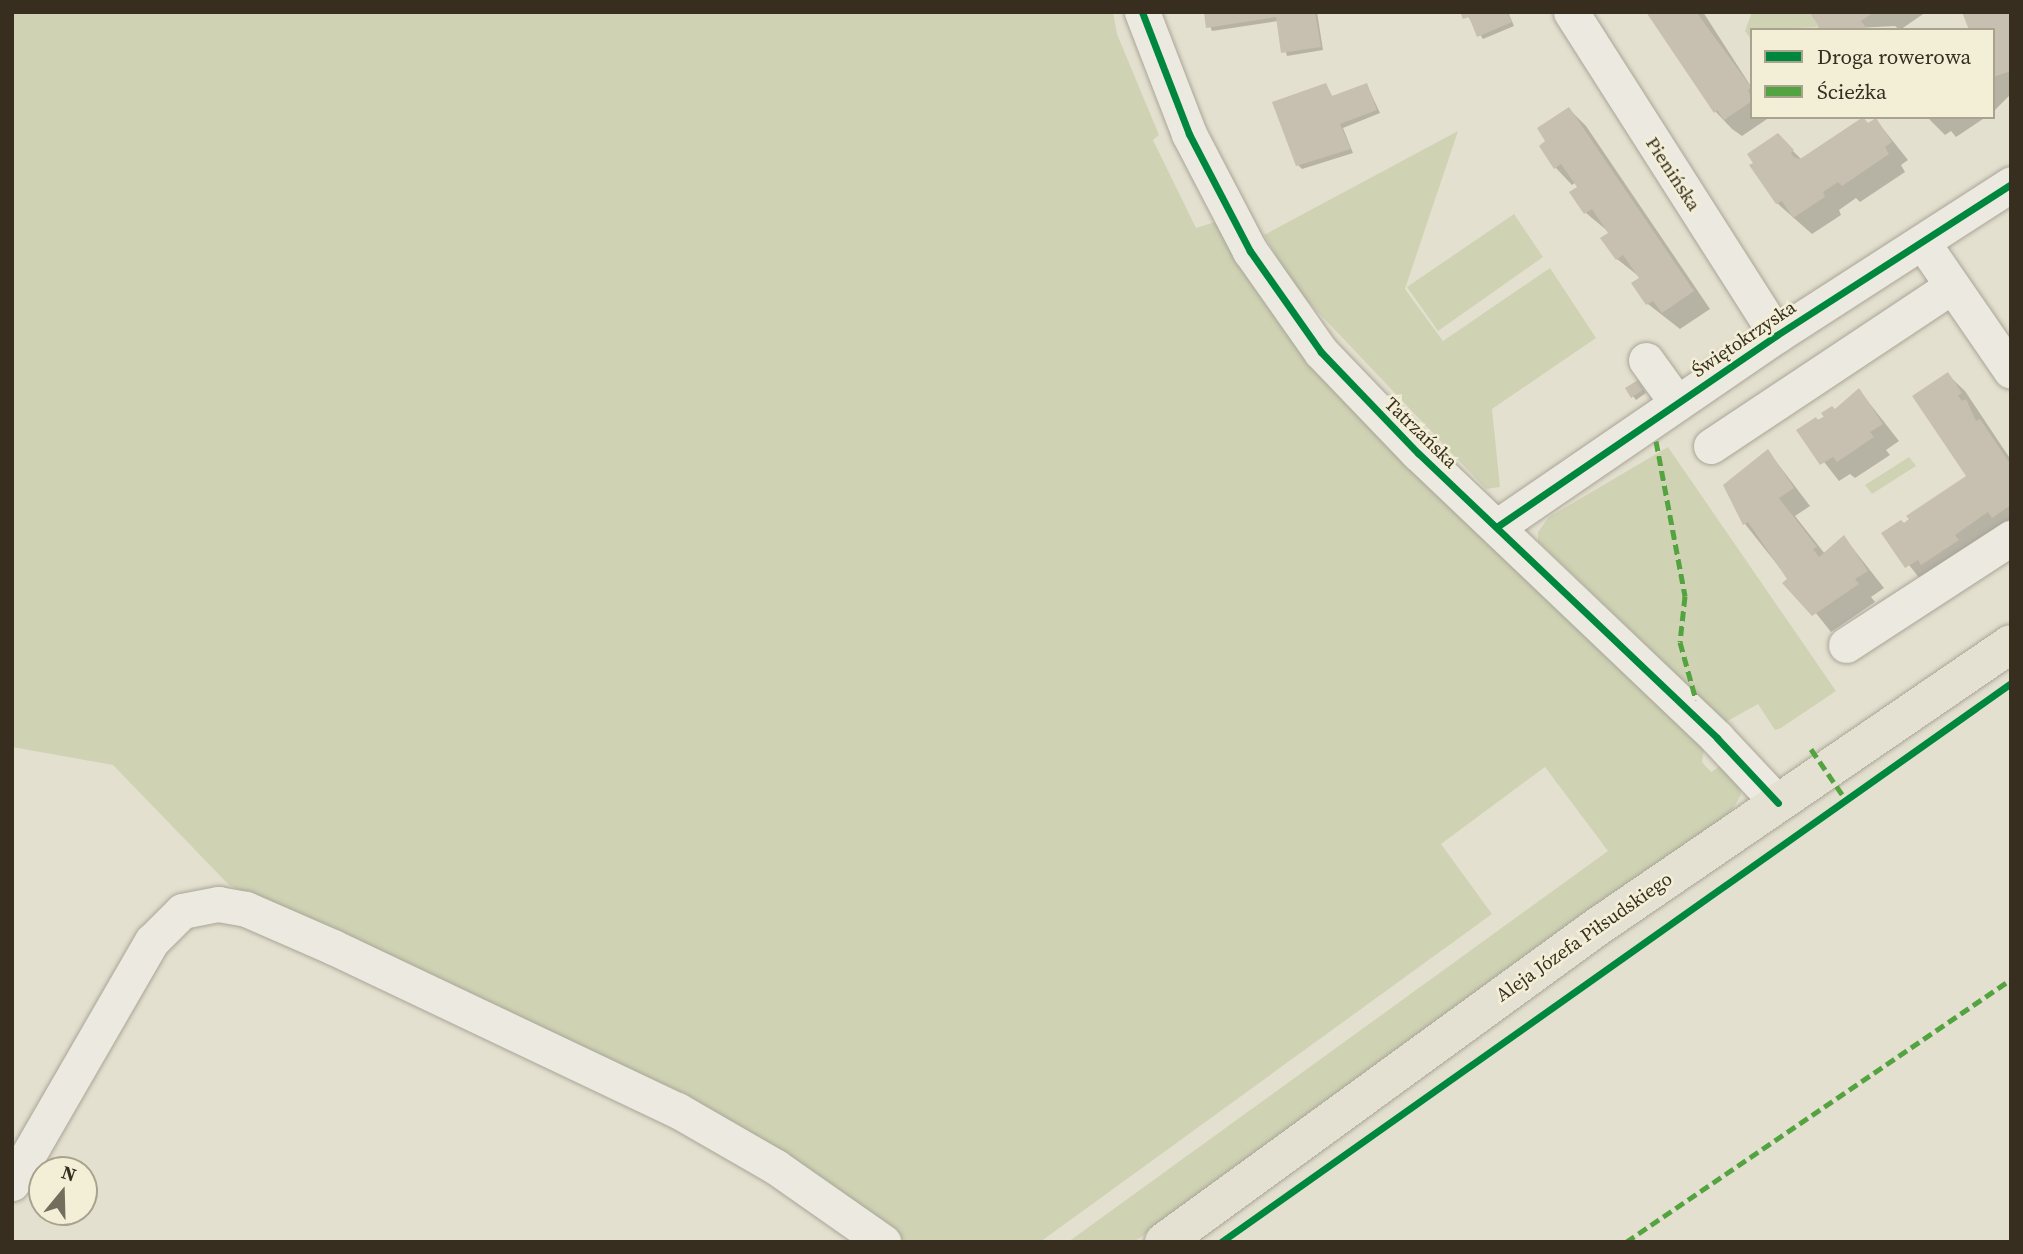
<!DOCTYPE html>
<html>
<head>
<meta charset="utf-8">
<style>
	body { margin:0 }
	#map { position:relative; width:2023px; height:1254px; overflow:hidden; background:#e4e0cf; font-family:"Source Serif 4",serif }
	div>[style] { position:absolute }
	.green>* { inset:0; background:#cfd3b3 }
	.shadow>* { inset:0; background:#0003 }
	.building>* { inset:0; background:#c7bfb0 }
	.roads { filter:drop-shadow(0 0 2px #a9a598) drop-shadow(0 0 2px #a9a598) }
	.minor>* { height:35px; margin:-17.5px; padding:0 17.5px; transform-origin:17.5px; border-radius:17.5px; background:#eceae0 }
	.major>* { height:38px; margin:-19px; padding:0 19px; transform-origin:19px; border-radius:19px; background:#e4e1d2 }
	.quiet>* { height:5px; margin-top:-2.5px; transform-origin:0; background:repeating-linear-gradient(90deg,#53a441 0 10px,transparent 0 15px) }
	.cycleway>* { height:7px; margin:-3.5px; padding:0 3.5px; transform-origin:3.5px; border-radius:3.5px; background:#00873e }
	span { translate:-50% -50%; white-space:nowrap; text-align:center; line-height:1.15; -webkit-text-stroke:5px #f3efd7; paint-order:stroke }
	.street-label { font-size:19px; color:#382e20 }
	.frame { position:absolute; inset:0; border:14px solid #382e20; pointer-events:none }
	.legend { position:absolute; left:1750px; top:28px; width:245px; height:91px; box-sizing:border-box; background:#f3efd7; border:2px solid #a8a28e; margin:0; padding:9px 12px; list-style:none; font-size:21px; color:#382e20 }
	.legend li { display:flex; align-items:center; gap:14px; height:35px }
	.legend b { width:35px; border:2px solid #a8a28e }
	.north { position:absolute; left:28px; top:1156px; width:70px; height:70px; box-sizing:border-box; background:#f3efd7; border:2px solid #a8a28e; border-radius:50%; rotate:19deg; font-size:19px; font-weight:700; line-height:28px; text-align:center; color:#382e20 }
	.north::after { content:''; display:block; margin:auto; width:24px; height:32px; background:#746c5d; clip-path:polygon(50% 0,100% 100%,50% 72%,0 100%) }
</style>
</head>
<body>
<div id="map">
	<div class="green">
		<i style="clip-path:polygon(12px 12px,1113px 12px,1117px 34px,1159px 135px,1153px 140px,1196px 228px,1215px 222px,1263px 291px,1704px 749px,1702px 762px,1711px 772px,1722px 765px,1740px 780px,1741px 795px,1728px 817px,1634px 879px,1134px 1242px,1068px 1242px,1608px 851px,1545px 767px,1441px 844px,1492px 914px,1040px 1242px,906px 1242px,808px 1171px,689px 1096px,229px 885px,113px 765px,12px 747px)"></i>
		<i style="clip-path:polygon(1752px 12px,1809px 12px,1819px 27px,1752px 30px,1752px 41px,1745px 31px)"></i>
		<i style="clip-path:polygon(1458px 131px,1405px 289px,1443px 341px,1550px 268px,1596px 338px,1492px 409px,1500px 487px,1486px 489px,1297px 290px,1264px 235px)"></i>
		<i style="clip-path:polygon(1514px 214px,1543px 257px,1438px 331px,1407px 287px)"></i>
		<i style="clip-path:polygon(1668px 447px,1836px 691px,1781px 728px,1775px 730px,1758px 704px,1726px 722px,1538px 541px,1538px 532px,1549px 517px)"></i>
		<i style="clip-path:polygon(1909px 457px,1916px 466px,1872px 494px,1865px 485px)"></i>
	</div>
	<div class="shadow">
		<i style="clip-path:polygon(1205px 12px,1317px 12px,1323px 50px,1287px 56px,1278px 21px,1212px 31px)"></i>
		<i style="clip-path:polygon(1465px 12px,1508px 12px,1514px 26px,1483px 39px)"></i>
		<i style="clip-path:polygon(1648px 12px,1703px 12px,1752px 88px,1752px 117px,1770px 117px,1742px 136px,1732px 129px,1715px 111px)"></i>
		<i style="clip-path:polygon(1812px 12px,1926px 12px,1900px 30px,1895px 26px,1818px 30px,1822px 27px)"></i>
		<i style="clip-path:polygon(2011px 12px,2011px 94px,1993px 112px,1993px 30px)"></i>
		<i style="clip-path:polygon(1326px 85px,1333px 98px,1367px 85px,1380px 113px,1343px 128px,1353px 153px,1302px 169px,1298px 165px)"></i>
		<i style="clip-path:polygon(1569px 109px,1586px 126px,1710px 309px,1680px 329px,1648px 304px,1634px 283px,1641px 278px,1617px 259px,1610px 233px,1586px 213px,1576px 182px,1572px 185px,1555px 167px)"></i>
		<i style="clip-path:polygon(1986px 117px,1956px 137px,1951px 131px,1945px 135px,1927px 117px)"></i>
		<i style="clip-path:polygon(1876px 120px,1908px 160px,1901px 165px,1905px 172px,1860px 202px,1856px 198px,1839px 210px,1841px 215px,1812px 234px,1777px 203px,1777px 135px,1802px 160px)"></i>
		<i style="clip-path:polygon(1947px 374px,1965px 391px,2011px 460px,2011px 533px,1924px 584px,1884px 533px,1904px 525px,1968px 476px)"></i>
		<i style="clip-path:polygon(1641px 385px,1646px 393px,1636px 400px,1633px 396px)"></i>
		<i style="clip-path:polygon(1859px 390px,1899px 441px,1886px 450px,1890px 455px,1855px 478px,1850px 474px,1839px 481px,1799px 430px,1835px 411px)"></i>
		<i style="clip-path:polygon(1768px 451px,1810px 506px,1795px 516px,1825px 554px,1844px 537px,1884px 588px,1871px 597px,1875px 602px,1831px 632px,1745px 524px,1725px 485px)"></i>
	</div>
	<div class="building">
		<i style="clip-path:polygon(1204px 12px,1315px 12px,1321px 47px,1281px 53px,1276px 17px,1206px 28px)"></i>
		<i style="clip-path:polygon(1460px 12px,1507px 12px,1512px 22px,1477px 37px,1469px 17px,1463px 19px)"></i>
		<i style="clip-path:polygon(1646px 12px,1702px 12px,1698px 14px,1702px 20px,1751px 87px,1748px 90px,1752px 101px,1724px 120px,1717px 110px,1714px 113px)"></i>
		<i style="clip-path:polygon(1809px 12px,1874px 12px,1861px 21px,1868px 30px,1815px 30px,1819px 27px)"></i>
		<i style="clip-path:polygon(1962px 12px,2011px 12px,2011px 71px,1993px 77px,1993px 30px,1969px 30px)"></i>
		<i style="clip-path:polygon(1326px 83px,1332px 96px,1367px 83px,1377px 110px,1340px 124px,1351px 149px,1296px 166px,1272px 102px)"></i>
		<i style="clip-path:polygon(1569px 107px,1694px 291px,1662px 313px,1653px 301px,1646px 305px,1631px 283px,1639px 278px,1623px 255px,1616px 260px,1600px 238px,1608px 233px,1592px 209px,1584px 214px,1569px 192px,1577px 187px,1561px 164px,1554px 169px,1539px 146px,1545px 141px,1537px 128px)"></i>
		<i style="clip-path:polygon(1863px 117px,1868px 123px,1876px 118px,1892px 142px,1885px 147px,1889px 154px,1842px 186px,1838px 182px,1823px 192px,1825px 197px,1793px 218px,1782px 201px,1776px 204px,1749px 165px,1753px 163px,1747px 154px,1778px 133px,1794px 150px,1791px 153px,1794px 157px,1800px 159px)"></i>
		<i style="clip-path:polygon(1948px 372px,1962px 393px,1958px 396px,1962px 401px,1966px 399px,1976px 421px,1980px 419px,2011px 465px,2011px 505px,1992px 518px,1988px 512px,1955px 535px,1959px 540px,1921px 565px,1918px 560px,1905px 568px,1881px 533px,1901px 520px,1904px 523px,1909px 519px,1906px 516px,1966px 476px,1912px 396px)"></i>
		<i style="clip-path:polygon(1638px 380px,1644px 389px,1631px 398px,1625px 388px)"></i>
		<i style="clip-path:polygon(1859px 388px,1883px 424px,1870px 432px,1874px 437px,1837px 462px,1833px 457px,1820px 465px,1796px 430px,1816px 417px,1818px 420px,1824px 417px,1821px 413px,1832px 406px,1835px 409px)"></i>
		<i style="clip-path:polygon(1768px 449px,1794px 488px,1779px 498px,1817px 547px,1813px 549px,1819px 557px,1844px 535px,1868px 571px,1855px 579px,1859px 584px,1812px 616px,1782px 583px,1787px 579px,1748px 522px,1743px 525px,1723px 485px)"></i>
	</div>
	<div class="roads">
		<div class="minor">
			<i style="left:1142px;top:12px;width:131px;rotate:68.9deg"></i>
			<i style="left:1189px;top:134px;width:132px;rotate:62.5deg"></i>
			<i style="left:1250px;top:251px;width:123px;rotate:54.9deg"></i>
			<i style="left:1321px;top:352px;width:140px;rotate:46.2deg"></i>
			<i style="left:1418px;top:453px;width:413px;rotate:43.6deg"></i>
			<i style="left:1717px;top:738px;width:89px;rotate:46.8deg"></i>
			<i style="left:1571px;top:12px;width:383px;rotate:57.5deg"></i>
			<i style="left:1923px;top:243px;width:155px;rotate:55.5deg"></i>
			<i style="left:1646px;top:360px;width:53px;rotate:54.2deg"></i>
			<i style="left:1711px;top:446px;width:289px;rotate:-33.6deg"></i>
			<i style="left:1498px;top:526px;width:338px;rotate:-34.4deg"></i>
			<i style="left:1777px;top:335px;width:278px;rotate:-32.8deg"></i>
			<i style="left:1846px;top:645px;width:197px;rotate:-33deg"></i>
			<i style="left:12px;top:1183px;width:280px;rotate:-60deg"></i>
			<i style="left:152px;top:941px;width:42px;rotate:-45deg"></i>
			<i style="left:182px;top:911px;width:37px;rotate:-11deg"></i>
			<i style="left:218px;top:904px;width:28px;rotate:10deg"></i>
			<i style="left:246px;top:909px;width:95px;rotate:23.6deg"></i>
			<i style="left:333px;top:947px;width:381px;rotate:25.4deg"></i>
			<i style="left:677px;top:1110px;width:114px;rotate:29.9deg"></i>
			<i style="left:776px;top:1167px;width:131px;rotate:35deg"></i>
		</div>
		<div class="major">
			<i style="left:1164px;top:1242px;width:535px;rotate:-36.04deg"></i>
			<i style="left:1597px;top:927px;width:501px;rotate:-34.36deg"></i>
		</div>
	</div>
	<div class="quiet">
		<i style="left:1656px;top:441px;width:158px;rotate:79.4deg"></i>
		<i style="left:1685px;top:596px;width:46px;rotate:96.2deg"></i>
		<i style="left:1680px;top:642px;width:60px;rotate:74.6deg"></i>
		<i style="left:1811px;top:749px;width:58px;rotate:55.5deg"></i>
		<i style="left:1626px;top:1242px;width:466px;rotate:-34.3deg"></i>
	</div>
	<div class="cycleway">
		<i style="left:1142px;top:12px;width:131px;rotate:68.9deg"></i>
		<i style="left:1189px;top:134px;width:132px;rotate:62.5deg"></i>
		<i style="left:1250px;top:251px;width:123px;rotate:54.9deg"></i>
		<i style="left:1321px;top:352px;width:140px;rotate:46.2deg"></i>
		<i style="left:1418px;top:453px;width:413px;rotate:43.6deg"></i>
		<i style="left:1717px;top:738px;width:89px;rotate:46.8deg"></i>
		<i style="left:1498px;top:526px;width:338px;rotate:-34.4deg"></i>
		<i style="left:1777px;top:335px;width:278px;rotate:-32.8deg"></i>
		<i style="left:1221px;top:1242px;width:968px;rotate:-35.28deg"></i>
	</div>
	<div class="street-label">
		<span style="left:1673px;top:174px;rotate:57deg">Pienińska</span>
		<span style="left:1744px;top:339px;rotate:-34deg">Świętokrzyska</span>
		<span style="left:1421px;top:433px;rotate:44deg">Tatrzańska</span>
		<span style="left:1584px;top:937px;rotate:-35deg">Aleja Józefa Piłsudskiego</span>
	</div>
	<div class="frame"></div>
	<ul class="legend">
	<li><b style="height:9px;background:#00873e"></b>Droga rowerowa</li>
	<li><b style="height:9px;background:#53a441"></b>Ścieżka</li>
	</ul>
	<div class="north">N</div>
</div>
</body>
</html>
